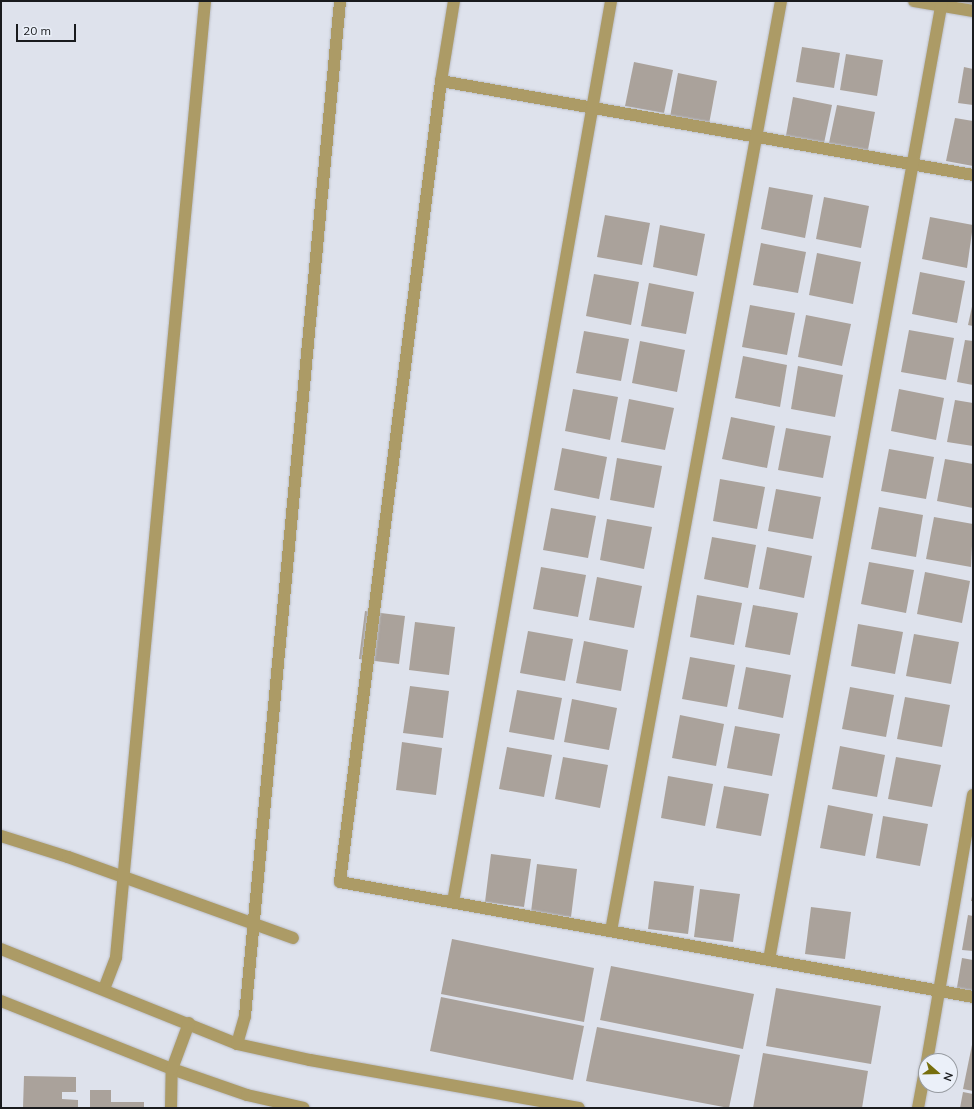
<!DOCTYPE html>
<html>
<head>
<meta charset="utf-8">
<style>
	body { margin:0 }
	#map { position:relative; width:974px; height:1109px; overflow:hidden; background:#dee2ec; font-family:Mulish,sans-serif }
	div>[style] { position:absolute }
	.building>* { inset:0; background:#aaa29b }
	.roads { filter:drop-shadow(0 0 1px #bbbec7) drop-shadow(0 0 1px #bbbec7) }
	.minor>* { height:12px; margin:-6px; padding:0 6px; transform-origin:6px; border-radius:6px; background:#ac9b66 }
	span { translate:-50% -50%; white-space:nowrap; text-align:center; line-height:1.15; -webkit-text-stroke:3px #ebf0f9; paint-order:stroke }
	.frame { position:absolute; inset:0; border:2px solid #191b1e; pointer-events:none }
	.north { position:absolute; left:918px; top:1053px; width:40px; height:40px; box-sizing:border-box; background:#ebf0f9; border:1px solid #979ba1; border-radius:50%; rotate:110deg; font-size:11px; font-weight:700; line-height:16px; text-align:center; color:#191b1e }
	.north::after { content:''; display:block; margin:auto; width:14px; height:18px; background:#776f0d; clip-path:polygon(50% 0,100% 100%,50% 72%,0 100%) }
	.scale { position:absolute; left:16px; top:24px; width:60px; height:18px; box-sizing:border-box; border:2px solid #191b1e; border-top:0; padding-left:5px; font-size:12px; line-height:14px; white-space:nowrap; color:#191b1e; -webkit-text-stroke:3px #ebf0f9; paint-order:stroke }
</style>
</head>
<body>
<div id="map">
	<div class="building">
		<i style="clip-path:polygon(959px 1px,973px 1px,973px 5px,958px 3px)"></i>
		<i style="clip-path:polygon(802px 47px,840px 53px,834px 88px,796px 82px)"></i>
		<i style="clip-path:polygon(846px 54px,883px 60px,877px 96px,840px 90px)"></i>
		<i style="clip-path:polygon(634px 62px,673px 70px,664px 113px,625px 106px)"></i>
		<i style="clip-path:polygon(964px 67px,973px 69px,973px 105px,958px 103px)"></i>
		<i style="clip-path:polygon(678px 73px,717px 81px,709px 124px,670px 117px)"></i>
		<i style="clip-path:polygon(793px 97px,832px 105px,823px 148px,785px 141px)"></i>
		<i style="clip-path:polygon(837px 105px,875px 112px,867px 155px,828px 148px)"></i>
		<i style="clip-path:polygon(955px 118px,973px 121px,973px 166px,946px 161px)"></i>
		<i style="clip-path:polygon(769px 187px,813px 195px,805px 238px,761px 229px)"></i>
		<i style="clip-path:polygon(824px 197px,869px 206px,861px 248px,816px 239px)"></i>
		<i style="clip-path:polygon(605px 215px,650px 223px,642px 265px,597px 257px)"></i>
		<i style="clip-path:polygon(930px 217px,973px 225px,967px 268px,922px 259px)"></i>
		<i style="clip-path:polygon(660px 225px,705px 234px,697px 276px,653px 267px)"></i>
		<i style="clip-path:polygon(761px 243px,806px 252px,798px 293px,753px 285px)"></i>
		<i style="clip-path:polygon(817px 253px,861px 262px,853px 304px,809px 295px)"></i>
		<i style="clip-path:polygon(920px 272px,965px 281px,957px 323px,912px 314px)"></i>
		<i style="clip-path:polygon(594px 274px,639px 282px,631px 325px,586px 316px)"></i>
		<i style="clip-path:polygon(649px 283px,694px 292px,686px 334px,641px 326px)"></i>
		<i style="clip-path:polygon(973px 302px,973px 326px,968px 325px)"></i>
		<i style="clip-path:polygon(750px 305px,795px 313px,787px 355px,742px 347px)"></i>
		<i style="clip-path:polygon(806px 315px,851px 324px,842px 366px,798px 357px)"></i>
		<i style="clip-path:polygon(909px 330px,954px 338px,946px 380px,901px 372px)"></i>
		<i style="clip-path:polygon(584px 331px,629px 339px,621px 381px,576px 373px)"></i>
		<i style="clip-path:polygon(965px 340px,973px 341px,973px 385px,957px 382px)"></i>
		<i style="clip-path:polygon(640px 341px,685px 350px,677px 392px,632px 383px)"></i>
		<i style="clip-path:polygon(743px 356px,787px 365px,780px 407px,735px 398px)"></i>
		<i style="clip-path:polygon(798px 366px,843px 375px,835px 417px,791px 409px)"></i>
		<i style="clip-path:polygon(573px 389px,618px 397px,610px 440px,565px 431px)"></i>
		<i style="clip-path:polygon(899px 389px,944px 398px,936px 440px,891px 431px)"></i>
		<i style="clip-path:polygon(629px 399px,674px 408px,665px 450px,621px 442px)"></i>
		<i style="clip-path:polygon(955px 400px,973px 403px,973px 446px,947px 442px)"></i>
		<i style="clip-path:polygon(731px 417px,775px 426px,767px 468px,722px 459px)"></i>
		<i style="clip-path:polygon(786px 428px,831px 436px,823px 478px,778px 470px)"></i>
		<i style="clip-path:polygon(562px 448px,607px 457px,599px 499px,554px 490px)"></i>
		<i style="clip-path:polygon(889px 449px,934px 457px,926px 499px,881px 491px)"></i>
		<i style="clip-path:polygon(617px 458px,662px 466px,654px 508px,610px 500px)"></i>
		<i style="clip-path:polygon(945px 459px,973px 464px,973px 508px,937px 501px)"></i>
		<i style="clip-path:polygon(720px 479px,765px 487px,757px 529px,713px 521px)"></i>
		<i style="clip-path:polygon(776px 489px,821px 497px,813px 539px,768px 531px)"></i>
		<i style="clip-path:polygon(879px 507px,923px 515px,916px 557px,871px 549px)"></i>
		<i style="clip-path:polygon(551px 508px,596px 516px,588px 558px,543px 550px)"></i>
		<i style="clip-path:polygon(934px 517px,973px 524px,971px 567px,926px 559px)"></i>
		<i style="clip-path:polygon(607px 519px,652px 527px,644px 569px,600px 560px)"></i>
		<i style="clip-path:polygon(712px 537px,756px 545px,748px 588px,704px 579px)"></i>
		<i style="clip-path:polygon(767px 547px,812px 556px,804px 598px,759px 589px)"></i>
		<i style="clip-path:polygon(869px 562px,914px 570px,906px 613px,861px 604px)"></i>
		<i style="clip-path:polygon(541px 567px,586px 575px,578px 617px,533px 609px)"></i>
		<i style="clip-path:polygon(925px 572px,970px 581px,962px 623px,917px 614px)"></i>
		<i style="clip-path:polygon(597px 577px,642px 586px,634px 628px,589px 620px)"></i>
		<i style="clip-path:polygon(697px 595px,742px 603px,734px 645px,690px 637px)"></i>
		<i style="clip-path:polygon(753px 605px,798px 613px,790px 655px,745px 647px)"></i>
		<i style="clip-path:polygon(365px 611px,405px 616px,399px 664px,359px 659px)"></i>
		<i style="clip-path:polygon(415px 622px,455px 627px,449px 675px,409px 670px)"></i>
		<i style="clip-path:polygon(858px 624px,903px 632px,895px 674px,851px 666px)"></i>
		<i style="clip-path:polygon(528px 631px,573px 639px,565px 681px,520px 673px)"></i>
		<i style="clip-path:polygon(914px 634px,959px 642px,951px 684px,906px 676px)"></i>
		<i style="clip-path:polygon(584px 641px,628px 650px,621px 691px,576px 683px)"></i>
		<i style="clip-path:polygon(690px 657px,735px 665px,727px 707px,682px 699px)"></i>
		<i style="clip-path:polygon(746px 667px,791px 675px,783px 718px,738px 709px)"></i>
		<i style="clip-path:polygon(410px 686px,449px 691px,443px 738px,403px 733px)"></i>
		<i style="clip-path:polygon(850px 687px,894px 695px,886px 737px,842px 729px)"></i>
		<i style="clip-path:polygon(517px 690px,562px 698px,554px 740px,509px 732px)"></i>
		<i style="clip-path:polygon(905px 697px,950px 705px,942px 747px,897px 739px)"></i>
		<i style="clip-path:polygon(572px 699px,617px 708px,609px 750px,564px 742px)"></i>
		<i style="clip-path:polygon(680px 715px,724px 724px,716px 766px,672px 758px)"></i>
		<i style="clip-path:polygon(735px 726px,780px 734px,772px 776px,727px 768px)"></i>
		<i style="clip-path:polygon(402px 742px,442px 748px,436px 795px,396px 790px)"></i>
		<i style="clip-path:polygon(840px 746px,885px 755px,877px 797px,832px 789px)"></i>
		<i style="clip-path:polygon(507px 747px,552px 755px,544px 797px,499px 789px)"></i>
		<i style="clip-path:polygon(563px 757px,608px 765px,600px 808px,555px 799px)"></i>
		<i style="clip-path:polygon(896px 757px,941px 765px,932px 807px,888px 799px)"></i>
		<i style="clip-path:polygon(668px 776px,713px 784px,705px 826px,661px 818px)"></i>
		<i style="clip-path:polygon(724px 786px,769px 794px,761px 836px,716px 828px)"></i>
		<i style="clip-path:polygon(828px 805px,873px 814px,865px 856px,820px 848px)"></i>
		<i style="clip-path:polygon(883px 816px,928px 824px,920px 866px,876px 858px)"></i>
		<i style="clip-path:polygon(491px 854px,531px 859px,524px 907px,485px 902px)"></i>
		<i style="clip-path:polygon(537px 864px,577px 869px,571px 917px,531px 912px)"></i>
		<i style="clip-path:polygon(654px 881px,694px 886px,688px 934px,648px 929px)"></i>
		<i style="clip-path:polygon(700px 889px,740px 894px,733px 942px,694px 937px)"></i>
		<i style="clip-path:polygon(973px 892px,973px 901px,971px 901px)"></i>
		<i style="clip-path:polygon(811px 907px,851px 912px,845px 959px,805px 954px)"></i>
		<i style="clip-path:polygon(968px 915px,973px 916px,973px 951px,962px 950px)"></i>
		<i style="clip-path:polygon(452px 939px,594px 968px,584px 1022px,441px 994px)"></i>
		<i style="clip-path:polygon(962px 958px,973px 960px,973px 996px,956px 993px)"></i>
		<i style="clip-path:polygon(611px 966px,754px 994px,743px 1049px,600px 1020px)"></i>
		<i style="clip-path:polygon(776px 988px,881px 1006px,871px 1064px,766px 1046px)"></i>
		<i style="clip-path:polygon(441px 997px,584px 1026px,573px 1080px,430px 1051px)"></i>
		<i style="clip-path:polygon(597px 1027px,740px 1055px,729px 1108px,586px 1081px)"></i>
		<i style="clip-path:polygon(973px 1040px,973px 1091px,963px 1089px)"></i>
		<i style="clip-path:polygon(763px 1053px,868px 1071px,862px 1108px,753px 1108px)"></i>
		<i style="clip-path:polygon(24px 1076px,76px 1077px,76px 1092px,62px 1092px,62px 1099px,78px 1100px,78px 1108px,23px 1108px)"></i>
		<i style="clip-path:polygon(90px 1090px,111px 1090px,111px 1102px,144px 1102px,144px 1108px,90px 1108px)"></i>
		<i style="clip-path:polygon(963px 1092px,973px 1094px,973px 1108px,960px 1108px)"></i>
	</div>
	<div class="roads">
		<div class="minor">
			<i style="left:454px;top:1px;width:81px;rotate:99.2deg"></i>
			<i style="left:441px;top:81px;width:807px;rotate:97.19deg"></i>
			<i style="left:340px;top:882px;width:643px;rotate:10.3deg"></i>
			<i style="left:914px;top:1px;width:60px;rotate:9.6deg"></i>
			<i style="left:441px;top:81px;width:540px;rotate:10.02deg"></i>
			<i style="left:1px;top:836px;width:70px;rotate:17.4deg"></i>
			<i style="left:68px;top:857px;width:239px;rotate:19.8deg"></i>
			<i style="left:453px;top:902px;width:915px;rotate:-80.05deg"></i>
			<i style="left:611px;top:931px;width:945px;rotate:-79.64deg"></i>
			<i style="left:1px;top:949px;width:254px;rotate:21.9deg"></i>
			<i style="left:237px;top:1044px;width:75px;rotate:12.4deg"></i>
			<i style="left:310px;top:1060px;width:273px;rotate:10.1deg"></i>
			<i style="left:769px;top:960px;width:974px;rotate:-79.77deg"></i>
			<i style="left:104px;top:989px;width:34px;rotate:-69deg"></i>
			<i style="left:116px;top:957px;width:960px;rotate:-84.68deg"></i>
			<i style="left:1px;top:1001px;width:184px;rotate:21.7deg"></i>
			<i style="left:172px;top:1069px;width:79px;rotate:19.1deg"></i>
			<i style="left:247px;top:1095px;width:58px;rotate:12.8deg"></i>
			<i style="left:237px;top:1044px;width:29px;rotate:-74deg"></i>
			<i style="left:245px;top:1016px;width:1019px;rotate:-84.65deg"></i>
			<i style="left:927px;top:1061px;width:270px;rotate:-80.2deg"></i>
			<i style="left:171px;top:1108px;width:39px;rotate:-89deg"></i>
			<i style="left:172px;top:1069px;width:49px;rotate:-69.7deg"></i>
			<i style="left:918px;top:1108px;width:44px;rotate:-79.5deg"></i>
		</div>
	</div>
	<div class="frame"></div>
	<div class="north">N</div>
	<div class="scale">20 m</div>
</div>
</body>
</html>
